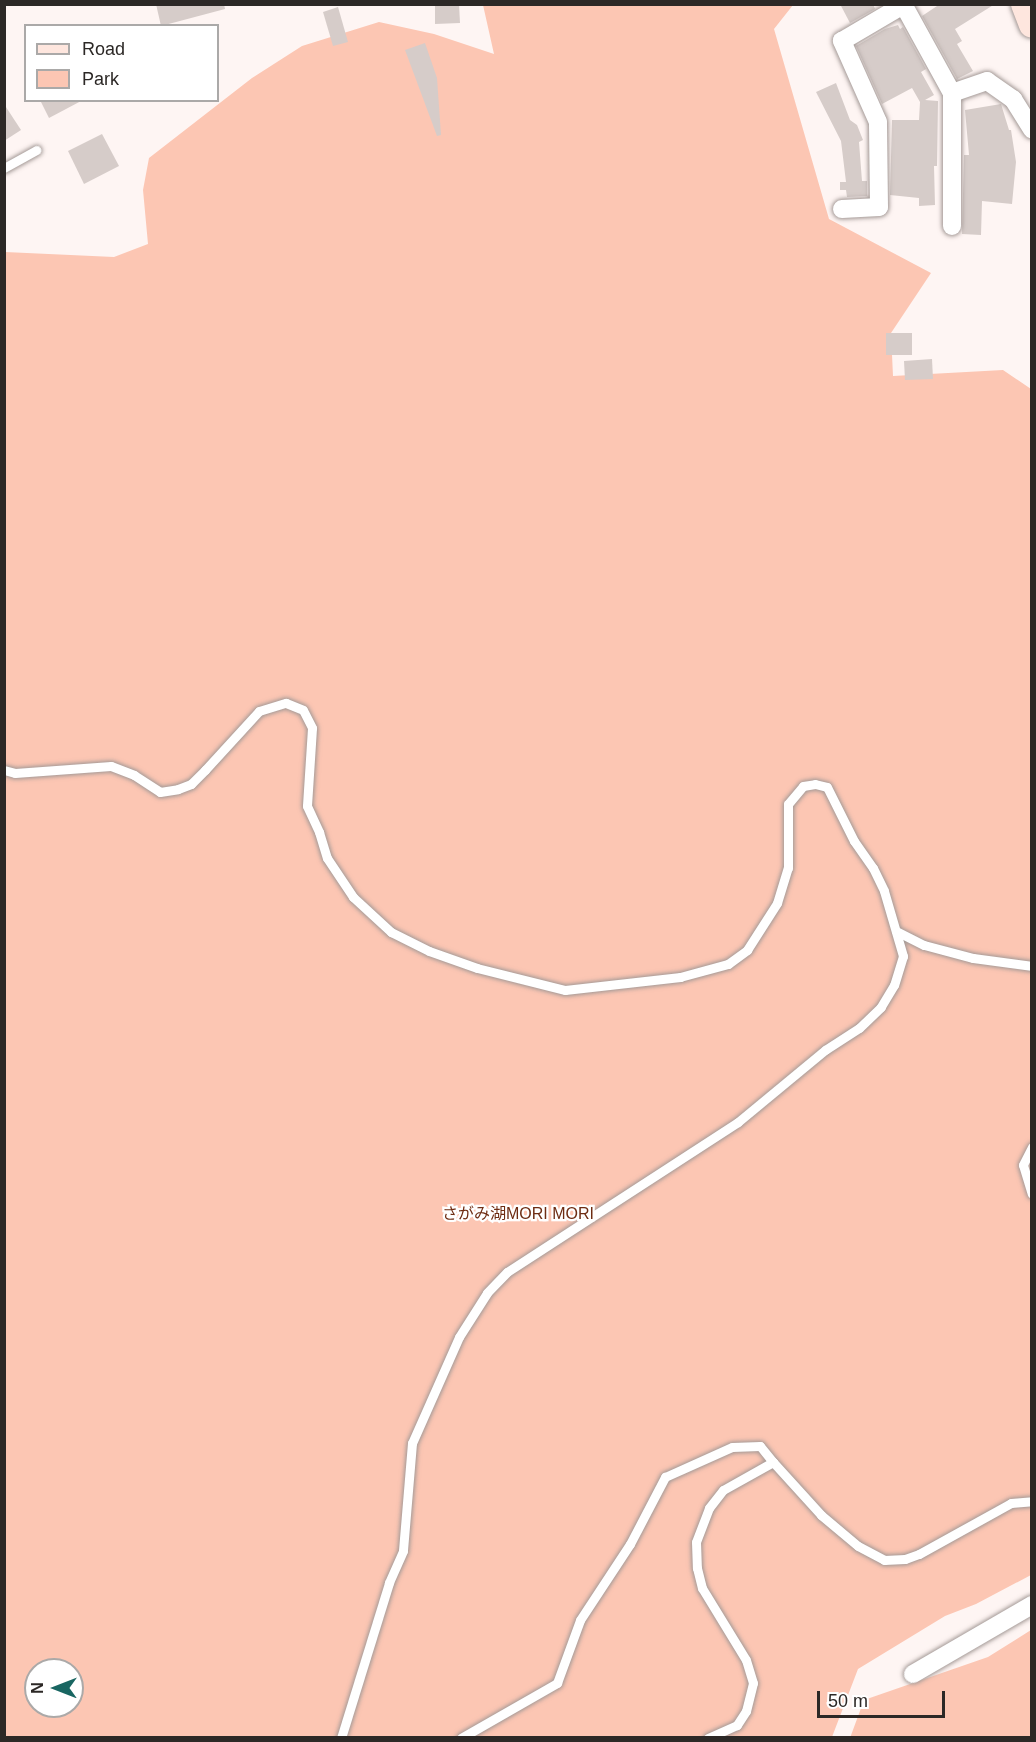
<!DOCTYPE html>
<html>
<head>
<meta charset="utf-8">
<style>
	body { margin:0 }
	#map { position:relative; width:1036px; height:1742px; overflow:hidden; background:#fef5f3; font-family:Arial,"Noto Sans JP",sans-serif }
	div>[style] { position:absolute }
	.green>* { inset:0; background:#fcc6b3 }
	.building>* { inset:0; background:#d6ccc9 }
	.roads { filter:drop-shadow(0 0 2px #a49a97) drop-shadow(0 0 2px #a49a97) }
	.service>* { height:9px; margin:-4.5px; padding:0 4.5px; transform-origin:4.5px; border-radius:4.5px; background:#fff }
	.minor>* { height:18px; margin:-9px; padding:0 9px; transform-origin:9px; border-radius:9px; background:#fff }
	.secondary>* { height:26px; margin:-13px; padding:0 13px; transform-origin:13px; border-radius:13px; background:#fee6de }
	span { translate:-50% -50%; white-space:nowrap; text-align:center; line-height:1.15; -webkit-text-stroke:4.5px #fff; paint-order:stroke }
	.park-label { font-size:16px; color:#6e2c12 }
	.frame { position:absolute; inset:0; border:6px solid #2c2826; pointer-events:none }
	.legend { position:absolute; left:24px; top:24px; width:195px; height:78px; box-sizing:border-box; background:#fff; border:2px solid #aba9a8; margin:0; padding:8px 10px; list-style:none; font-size:18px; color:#2c2826 }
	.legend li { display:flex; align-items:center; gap:12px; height:30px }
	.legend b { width:30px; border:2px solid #aba9a8 }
	.north { position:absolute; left:24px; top:1658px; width:60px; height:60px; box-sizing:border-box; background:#fff; border:2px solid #aba9a8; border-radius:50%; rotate:270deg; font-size:16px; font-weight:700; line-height:24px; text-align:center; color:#2c2826 }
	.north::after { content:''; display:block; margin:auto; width:21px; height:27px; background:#196662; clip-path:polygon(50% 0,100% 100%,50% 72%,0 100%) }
	.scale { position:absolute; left:817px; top:1691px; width:128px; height:27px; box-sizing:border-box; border:3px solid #2c2826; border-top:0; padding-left:8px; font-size:18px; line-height:21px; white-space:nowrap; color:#2c2826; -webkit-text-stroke:4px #fff; paint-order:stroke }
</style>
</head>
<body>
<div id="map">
	<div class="green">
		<i style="clip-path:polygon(evenodd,483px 5px,793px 5px,774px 29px,829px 219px,931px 273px,891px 333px,893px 376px,1003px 370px,1031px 389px,1031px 1575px,976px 1604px,945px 1616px,858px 1669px,832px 1737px,5px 1738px,5px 252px,114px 257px,148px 244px,143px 190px,149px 158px,252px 78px,302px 46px,379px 22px,434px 34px,494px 54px,483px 5px,36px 1670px,72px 1670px,72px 1706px,36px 1706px,36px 1670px)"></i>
		<i style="clip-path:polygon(1031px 1630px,1031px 1737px,850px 1738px,864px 1700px,988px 1657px)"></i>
	</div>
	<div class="building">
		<i style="clip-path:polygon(156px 4px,224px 4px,225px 9px,161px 26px)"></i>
		<i style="clip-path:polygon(435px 4px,459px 4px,460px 23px,435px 24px)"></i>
		<i style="clip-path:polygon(840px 4px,873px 4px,875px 9px,850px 23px)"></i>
		<i style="clip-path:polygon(940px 4px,995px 4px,955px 29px,962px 41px,957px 44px,973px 71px,957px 79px,922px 16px)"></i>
		<i style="clip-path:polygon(338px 7px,348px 42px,333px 46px,323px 12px)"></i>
		<i style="clip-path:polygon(898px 25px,900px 29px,903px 27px,926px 69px,921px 72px,934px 95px,925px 100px,938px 101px,937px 166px,934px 166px,935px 205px,919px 206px,919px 198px,890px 195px,892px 120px,919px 120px,920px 102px,912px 88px,882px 104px,856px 46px,885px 29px)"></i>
		<i style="clip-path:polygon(425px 43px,437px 78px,441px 135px,437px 136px,405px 50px)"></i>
		<i style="clip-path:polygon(836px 83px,850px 120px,857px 125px,863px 140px,859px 142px,862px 181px,867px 181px,867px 196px,847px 197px,846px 190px,840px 190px,840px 182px,846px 182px,841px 141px,816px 92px)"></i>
		<i style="clip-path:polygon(40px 100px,83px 100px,49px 118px)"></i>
		<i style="clip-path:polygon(4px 104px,21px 130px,4px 141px)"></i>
		<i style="clip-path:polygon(1001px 104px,1009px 130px,1011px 130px,1016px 162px,1012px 204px,982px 201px,981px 235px,962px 234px,964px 155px,969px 155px,965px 110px)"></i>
		<i style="clip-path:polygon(102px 134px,119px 166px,84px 184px,68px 151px)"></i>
		<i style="clip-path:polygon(886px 333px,912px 333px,912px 355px,886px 355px)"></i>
		<i style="clip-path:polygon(932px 359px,933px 379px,905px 380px,904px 361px)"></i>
	</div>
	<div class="roads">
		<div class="service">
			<i style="left:4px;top:168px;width:37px;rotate:-29deg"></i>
			<i style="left:4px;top:770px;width:11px;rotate:15deg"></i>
			<i style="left:15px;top:773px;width:96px;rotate:-4.2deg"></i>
			<i style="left:111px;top:766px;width:25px;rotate:21deg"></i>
			<i style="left:134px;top:775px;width:31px;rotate:33deg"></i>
			<i style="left:160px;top:792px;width:18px;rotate:-9deg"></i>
			<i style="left:178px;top:789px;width:14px;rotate:-21deg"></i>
			<i style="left:191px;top:784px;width:20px;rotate:-45deg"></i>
			<i style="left:205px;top:770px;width:80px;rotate:-47.5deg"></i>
			<i style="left:259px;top:711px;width:28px;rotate:-17deg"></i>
			<i style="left:286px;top:703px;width:18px;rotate:22deg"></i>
			<i style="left:303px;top:710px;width:20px;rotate:63deg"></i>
			<i style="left:312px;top:728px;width:78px;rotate:93.7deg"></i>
			<i style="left:307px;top:806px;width:29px;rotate:65deg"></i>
			<i style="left:319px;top:832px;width:27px;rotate:73deg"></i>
			<i style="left:327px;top:858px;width:47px;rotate:56.3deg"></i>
			<i style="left:353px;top:897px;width:52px;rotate:42.6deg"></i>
			<i style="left:391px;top:932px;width:42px;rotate:26.6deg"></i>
			<i style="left:429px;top:951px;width:51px;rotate:19.5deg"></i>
			<i style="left:477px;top:968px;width:91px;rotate:14deg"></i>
			<i style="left:565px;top:990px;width:116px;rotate:-6.4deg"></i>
			<i style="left:680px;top:977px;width:50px;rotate:-15.2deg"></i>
			<i style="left:728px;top:964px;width:24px;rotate:-36deg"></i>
			<i style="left:747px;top:950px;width:56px;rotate:-57.4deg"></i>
			<i style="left:777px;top:903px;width:37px;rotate:-73deg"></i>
			<i style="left:788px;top:868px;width:64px;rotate:-90deg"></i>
			<i style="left:788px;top:804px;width:23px;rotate:-50deg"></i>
			<i style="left:803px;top:786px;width:12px;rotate:-9deg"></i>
			<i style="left:815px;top:784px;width:12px;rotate:14deg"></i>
			<i style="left:827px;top:787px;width:60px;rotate:63.4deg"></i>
			<i style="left:854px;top:841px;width:33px;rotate:55deg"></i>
			<i style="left:873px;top:868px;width:25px;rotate:64deg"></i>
			<i style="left:884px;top:891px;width:68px;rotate:73.7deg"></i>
			<i style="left:903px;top:956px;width:30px;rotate:107deg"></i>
			<i style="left:894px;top:985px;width:26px;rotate:121deg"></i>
			<i style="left:881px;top:1007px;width:30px;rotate:136deg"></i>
			<i style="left:859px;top:1028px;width:40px;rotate:147.1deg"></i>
			<i style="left:825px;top:1050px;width:113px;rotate:140.4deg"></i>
			<i style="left:738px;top:1122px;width:275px;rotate:147deg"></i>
			<i style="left:507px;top:1272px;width:29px;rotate:134deg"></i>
			<i style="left:487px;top:1293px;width:52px;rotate:122.5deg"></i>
			<i style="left:459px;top:1337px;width:116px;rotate:113.9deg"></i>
			<i style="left:412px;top:1443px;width:108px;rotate:94.8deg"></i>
			<i style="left:403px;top:1551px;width:35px;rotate:114deg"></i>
			<i style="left:389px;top:1583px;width:162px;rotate:107.2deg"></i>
			<i style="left:896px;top:931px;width:31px;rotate:27deg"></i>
			<i style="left:924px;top:945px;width:51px;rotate:14.9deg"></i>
			<i style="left:973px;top:958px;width:60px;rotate:7.7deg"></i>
			<i style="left:1032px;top:1147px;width:20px;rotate:117deg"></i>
			<i style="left:1023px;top:1165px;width:30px;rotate:73deg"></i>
			<i style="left:773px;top:1462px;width:72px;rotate:47.8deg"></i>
			<i style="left:821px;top:1515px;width:48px;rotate:40deg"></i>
			<i style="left:858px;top:1546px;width:30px;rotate:28deg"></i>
			<i style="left:884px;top:1560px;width:21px;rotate:-3deg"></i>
			<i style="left:905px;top:1559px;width:15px;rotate:-20deg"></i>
			<i style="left:919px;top:1554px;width:105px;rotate:-29deg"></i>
			<i style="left:1011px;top:1503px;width:21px;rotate:-5deg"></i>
			<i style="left:461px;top:1738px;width:111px;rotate:-29.8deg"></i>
			<i style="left:557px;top:1683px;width:67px;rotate:-69.9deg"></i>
			<i style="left:580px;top:1620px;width:91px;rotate:-56.7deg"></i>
			<i style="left:630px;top:1544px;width:76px;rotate:-62.4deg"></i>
			<i style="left:665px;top:1477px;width:73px;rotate:-24.1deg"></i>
			<i style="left:732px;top:1447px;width:28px;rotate:-2deg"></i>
			<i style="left:760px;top:1446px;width:21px;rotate:51deg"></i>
			<i style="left:773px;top:1462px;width:57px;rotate:150.8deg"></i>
			<i style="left:723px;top:1490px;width:23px;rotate:128deg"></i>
			<i style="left:709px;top:1508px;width:36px;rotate:111deg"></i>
			<i style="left:696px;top:1542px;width:26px;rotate:88deg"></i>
			<i style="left:697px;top:1568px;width:21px;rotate:76deg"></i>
			<i style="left:702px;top:1588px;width:84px;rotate:58.6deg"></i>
			<i style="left:746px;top:1660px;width:24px;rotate:73deg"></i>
			<i style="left:753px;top:1683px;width:29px;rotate:104deg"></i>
			<i style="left:746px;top:1711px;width:17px;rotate:123deg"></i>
			<i style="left:737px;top:1725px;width:32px;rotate:156deg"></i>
		</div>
		<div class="minor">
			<i style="left:903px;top:4px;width:102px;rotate:61.2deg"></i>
			<i style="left:952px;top:93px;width:133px;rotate:90deg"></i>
			<i style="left:952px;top:93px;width:37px;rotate:-19deg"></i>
			<i style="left:987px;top:81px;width:32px;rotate:35deg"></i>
			<i style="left:1013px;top:99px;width:36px;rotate:58deg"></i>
			<i style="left:842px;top:209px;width:37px;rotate:-3deg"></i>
			<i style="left:879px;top:207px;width:85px;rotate:-90.7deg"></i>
			<i style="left:878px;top:122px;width:89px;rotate:-114deg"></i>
			<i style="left:842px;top:41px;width:71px;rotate:-30.5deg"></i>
			<i style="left:913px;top:1674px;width:138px;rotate:-30.1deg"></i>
		</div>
		<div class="secondary">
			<i style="left:1024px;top:4px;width:22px;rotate:69deg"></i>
		</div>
	</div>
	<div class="park-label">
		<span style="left:518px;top:1214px">さがみ湖MORI MORI</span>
	</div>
	<div class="frame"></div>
	<ul class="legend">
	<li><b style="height:8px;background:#fee6de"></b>Road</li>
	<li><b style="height:16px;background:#fcc6b3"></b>Park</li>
	</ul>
	<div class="north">N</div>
	<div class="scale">50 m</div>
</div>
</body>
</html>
